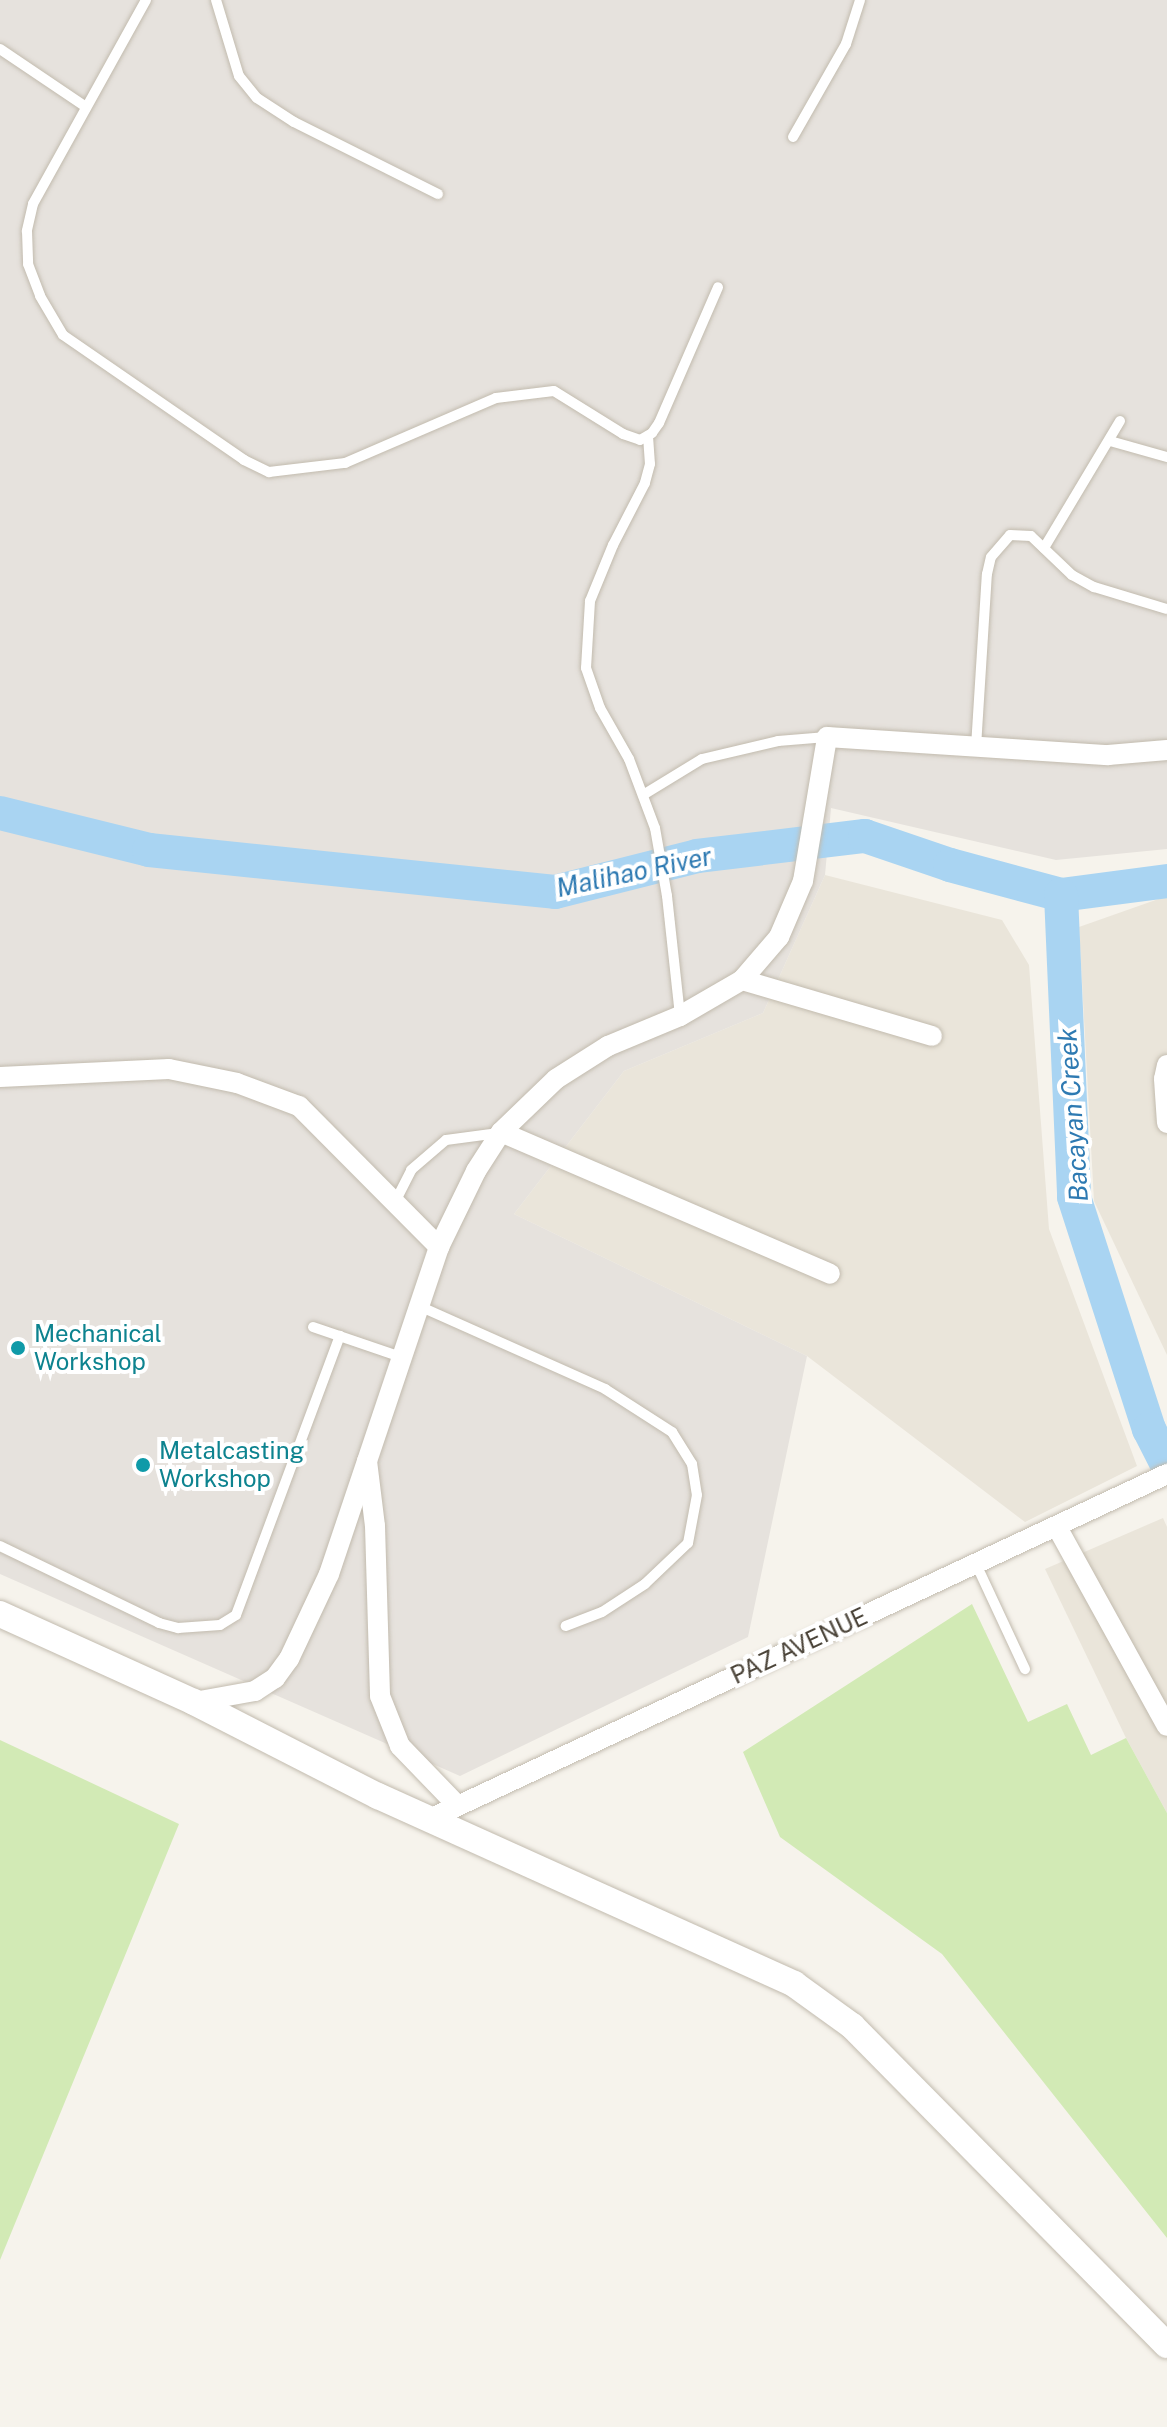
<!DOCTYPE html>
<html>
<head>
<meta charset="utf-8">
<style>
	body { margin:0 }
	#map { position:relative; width:1167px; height:2427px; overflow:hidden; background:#f6f3ec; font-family:"Public Sans",sans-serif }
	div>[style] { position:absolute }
	.residential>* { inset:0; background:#eae5da }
	.industrial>* { inset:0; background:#e6e2dd }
	.green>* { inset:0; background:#d2eab5 }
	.river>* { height:34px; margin:-17px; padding:0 17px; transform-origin:17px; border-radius:17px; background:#a9d4f2 }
	.roads { filter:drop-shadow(0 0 2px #c2bbae) drop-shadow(0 0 2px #c2bbae) }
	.service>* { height:10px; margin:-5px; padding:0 5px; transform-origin:5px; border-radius:5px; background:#fff }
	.minor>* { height:20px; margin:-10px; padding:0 10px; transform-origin:10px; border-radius:10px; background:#fff }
	.tertiary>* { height:26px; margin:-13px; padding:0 13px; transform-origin:13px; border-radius:13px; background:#fff }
	.dots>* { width:22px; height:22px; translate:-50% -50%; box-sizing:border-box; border:4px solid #fff; border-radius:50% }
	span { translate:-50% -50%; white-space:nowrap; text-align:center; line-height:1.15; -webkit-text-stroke:8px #fff; paint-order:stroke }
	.culture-label { font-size:24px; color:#0d838f }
	.left { translate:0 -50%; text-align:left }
	.street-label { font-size:24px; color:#4b4439 }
	.water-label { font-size:26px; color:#2e7ab2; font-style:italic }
</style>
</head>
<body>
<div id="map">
	<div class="residential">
		<i style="clip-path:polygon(825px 875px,1002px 920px,1029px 965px,1049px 1229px,1137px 1466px,1025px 1522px,807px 1356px,514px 1214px,624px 1071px,763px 1013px)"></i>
		<i style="clip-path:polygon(1167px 896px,1167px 1355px,1094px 1201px,1079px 927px)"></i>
		<i style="clip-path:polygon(1163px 1518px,1167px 1527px,1167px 1813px,1126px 1738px,1045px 1569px)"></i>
	</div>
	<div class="industrial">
		<i style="clip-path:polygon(0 0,1167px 0,1167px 849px,1056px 860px,831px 808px,825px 875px,763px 1013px,624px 1071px,514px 1214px,807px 1356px,748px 1637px,460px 1776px,0 1574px)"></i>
	</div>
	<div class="green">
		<i style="clip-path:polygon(972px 1604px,1028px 1722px,1067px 1704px,1091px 1755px,1126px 1738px,1167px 1813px,1167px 2238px,942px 1954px,780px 1837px,743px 1752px)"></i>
		<i style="clip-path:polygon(0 1740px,179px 1824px,0 2260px)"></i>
	</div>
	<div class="river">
		<i style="left:0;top:813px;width:154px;rotate:13.9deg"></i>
		<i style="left:149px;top:850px;width:408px;rotate:5.9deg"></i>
		<i style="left:555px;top:892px;width:146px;rotate:-14.2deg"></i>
		<i style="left:697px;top:856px;width:169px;rotate:-6.8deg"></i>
		<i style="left:865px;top:836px;width:90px;rotate:18.8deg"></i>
		<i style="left:950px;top:865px;width:115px;rotate:15.1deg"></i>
		<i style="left:1061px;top:895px;width:107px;rotate:-7.5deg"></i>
		<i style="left:1061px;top:895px;width:302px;rotate:87.5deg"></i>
		<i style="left:1074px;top:1197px;width:244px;rotate:72.1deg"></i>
		<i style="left:1149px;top:1429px;width:39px;rotate:63deg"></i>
	</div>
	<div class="roads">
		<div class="service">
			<i style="left:146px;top:0;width:233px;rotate:119deg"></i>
			<i style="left:33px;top:204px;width:28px;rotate:103deg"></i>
			<i style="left:27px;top:231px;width:33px;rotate:88deg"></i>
			<i style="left:28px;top:264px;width:34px;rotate:69deg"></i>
			<i style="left:40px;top:296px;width:45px;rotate:59.5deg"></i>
			<i style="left:63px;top:335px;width:220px;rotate:34.6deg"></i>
			<i style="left:244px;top:460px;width:28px;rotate:26deg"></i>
			<i style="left:269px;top:472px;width:77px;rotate:-6.8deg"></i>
			<i style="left:345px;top:463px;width:164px;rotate:-23.3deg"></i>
			<i style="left:496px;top:398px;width:58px;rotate:-6.9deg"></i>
			<i style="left:554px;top:391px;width:81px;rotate:31.9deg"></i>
			<i style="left:623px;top:434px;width:18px;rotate:19deg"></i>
			<i style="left:640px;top:440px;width:14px;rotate:-30deg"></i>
			<i style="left:652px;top:433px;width:12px;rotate:-55deg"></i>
			<i style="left:659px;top:423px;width:148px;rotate:-66.5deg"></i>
			<i style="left:216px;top:0;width:79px;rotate:73.2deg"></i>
			<i style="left:239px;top:76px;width:28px;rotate:51deg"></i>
			<i style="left:257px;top:98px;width:44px;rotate:33deg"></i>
			<i style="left:294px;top:122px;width:161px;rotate:26.6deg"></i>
			<i style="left:0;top:49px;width:104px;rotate:34deg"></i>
			<i style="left:793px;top:137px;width:107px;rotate:-60.3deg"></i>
			<i style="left:846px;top:44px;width:46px;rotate:-72.3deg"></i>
			<i style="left:648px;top:436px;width:28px;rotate:86deg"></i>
			<i style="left:650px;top:464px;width:20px;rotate:105deg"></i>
			<i style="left:645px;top:483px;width:70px;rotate:117.3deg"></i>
			<i style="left:613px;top:545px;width:61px;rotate:112.3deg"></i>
			<i style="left:590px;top:601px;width:67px;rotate:93.4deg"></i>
			<i style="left:586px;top:668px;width:42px;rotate:70.7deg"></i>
			<i style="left:600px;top:708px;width:59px;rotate:60.4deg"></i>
			<i style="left:629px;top:759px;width:74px;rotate:69.4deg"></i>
			<i style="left:655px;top:828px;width:69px;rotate:80deg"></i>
			<i style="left:667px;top:896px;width:121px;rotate:83.8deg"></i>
			<i style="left:1110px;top:441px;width:59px;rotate:15.7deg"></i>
			<i style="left:1044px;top:548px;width:148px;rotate:-59.1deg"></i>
			<i style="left:976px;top:747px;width:173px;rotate:-86.4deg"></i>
			<i style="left:987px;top:574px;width:17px;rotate:-77deg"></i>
			<i style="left:991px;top:557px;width:29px;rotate:-49deg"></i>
			<i style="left:1010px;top:535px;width:21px;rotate:3deg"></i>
			<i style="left:1031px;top:536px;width:57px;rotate:43.6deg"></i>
			<i style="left:1072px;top:575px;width:25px;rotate:29deg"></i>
			<i style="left:1094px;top:587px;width:76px;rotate:16.8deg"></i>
			<i style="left:643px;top:795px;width:69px;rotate:-31.4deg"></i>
			<i style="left:702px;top:759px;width:78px;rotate:-13.3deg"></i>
			<i style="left:778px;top:741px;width:49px;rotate:-4.7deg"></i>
			<i style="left:395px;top:1202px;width:36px;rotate:-63deg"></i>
			<i style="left:411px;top:1170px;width:46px;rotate:-40.6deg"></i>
			<i style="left:446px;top:1140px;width:53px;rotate:-7.5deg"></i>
			<i style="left:419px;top:1306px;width:204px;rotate:24deg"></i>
			<i style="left:605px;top:1389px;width:80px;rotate:32.7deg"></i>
			<i style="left:672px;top:1432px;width:38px;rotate:58deg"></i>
			<i style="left:692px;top:1464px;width:31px;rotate:81deg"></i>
			<i style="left:697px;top:1495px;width:49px;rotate:100.6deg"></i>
			<i style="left:688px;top:1543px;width:59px;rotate:136.4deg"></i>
			<i style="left:645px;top:1584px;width:51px;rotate:146.9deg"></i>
			<i style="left:602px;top:1612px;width:39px;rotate:159deg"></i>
			<i style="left:313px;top:1327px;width:96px;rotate:18.8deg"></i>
			<i style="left:0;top:1546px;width:177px;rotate:25.8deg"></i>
			<i style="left:159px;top:1623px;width:20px;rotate:15deg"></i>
			<i style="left:178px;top:1628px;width:42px;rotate:-4.1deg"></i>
			<i style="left:220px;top:1625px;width:19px;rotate:-32deg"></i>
			<i style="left:236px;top:1615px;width:298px;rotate:-69.6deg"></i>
			<i style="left:976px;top:1564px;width:116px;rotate:65deg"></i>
		</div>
		<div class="minor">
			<i style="left:742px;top:980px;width:198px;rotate:16.4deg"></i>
			<i style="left:1167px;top:1065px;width:14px;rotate:102deg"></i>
			<i style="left:1164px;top:1079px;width:44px;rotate:86.1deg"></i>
			<i style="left:0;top:1077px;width:169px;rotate:-2.7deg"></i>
			<i style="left:169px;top:1069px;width:69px;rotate:11.6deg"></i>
			<i style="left:237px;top:1083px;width:66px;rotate:20.4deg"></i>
			<i style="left:299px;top:1106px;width:199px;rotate:45.2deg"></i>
			<i style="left:501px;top:1132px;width:358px;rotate:23.3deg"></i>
			<i style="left:367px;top:1461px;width:65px;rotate:83deg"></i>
			<i style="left:375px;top:1526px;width:170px;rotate:88.3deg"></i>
			<i style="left:380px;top:1696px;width:54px;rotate:68.2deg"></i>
			<i style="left:400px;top:1746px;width:83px;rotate:46deg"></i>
			<i style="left:1057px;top:1527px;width:227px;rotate:61.1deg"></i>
			<i style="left:194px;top:1702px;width:62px;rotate:-10.2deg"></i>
			<i style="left:255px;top:1691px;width:24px;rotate:-33deg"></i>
			<i style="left:275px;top:1678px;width:24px;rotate:-54deg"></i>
			<i style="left:289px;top:1659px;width:94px;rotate:-64.8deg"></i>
			<i style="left:329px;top:1574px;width:345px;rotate:-71.4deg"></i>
			<i style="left:439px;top:1247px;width:85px;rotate:-64deg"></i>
			<i style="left:476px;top:1171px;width:46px;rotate:-57.3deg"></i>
			<i style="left:501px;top:1132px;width:76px;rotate:-43.9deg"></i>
			<i style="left:556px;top:1079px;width:62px;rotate:-32.4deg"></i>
			<i style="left:608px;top:1046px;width:78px;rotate:-22.6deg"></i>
			<i style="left:680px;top:1016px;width:72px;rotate:-30.1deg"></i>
			<i style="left:742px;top:980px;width:57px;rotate:-49.3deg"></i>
			<i style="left:779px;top:937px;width:61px;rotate:-66.8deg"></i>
			<i style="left:803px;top:881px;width:146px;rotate:-80.5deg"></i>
			<i style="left:827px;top:737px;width:282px;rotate:3.7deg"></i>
			<i style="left:1108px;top:755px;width:59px;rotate:-4.8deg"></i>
			<i style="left:432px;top:1818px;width:812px;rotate:-25.08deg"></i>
		</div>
		<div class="tertiary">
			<i style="left:0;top:1614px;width:213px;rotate:24.4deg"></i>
			<i style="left:194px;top:1702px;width:207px;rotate:27.1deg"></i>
			<i style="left:378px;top:1796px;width:457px;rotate:24.3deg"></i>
			<i style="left:794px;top:1984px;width:72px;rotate:35.9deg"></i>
			<i style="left:852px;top:2026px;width:448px;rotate:45.4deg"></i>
		</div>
	</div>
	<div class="dots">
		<i style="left:18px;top:1348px;background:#0f9aa8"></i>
		<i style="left:143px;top:1465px;background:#0f9aa8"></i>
	</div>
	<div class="culture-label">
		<span class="left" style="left:34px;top:1348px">Mechanical<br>Workshop</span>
		<span class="left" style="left:159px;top:1465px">Metalcasting<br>Workshop</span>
	</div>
	<div class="street-label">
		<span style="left:799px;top:1646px;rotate:-25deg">PAZ AVENUE</span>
	</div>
	<div class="water-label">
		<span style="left:634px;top:872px;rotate:-12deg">Malihao River</span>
		<span style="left:1073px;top:1115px;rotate:-94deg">Bacayan Creek</span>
	</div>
</div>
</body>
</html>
